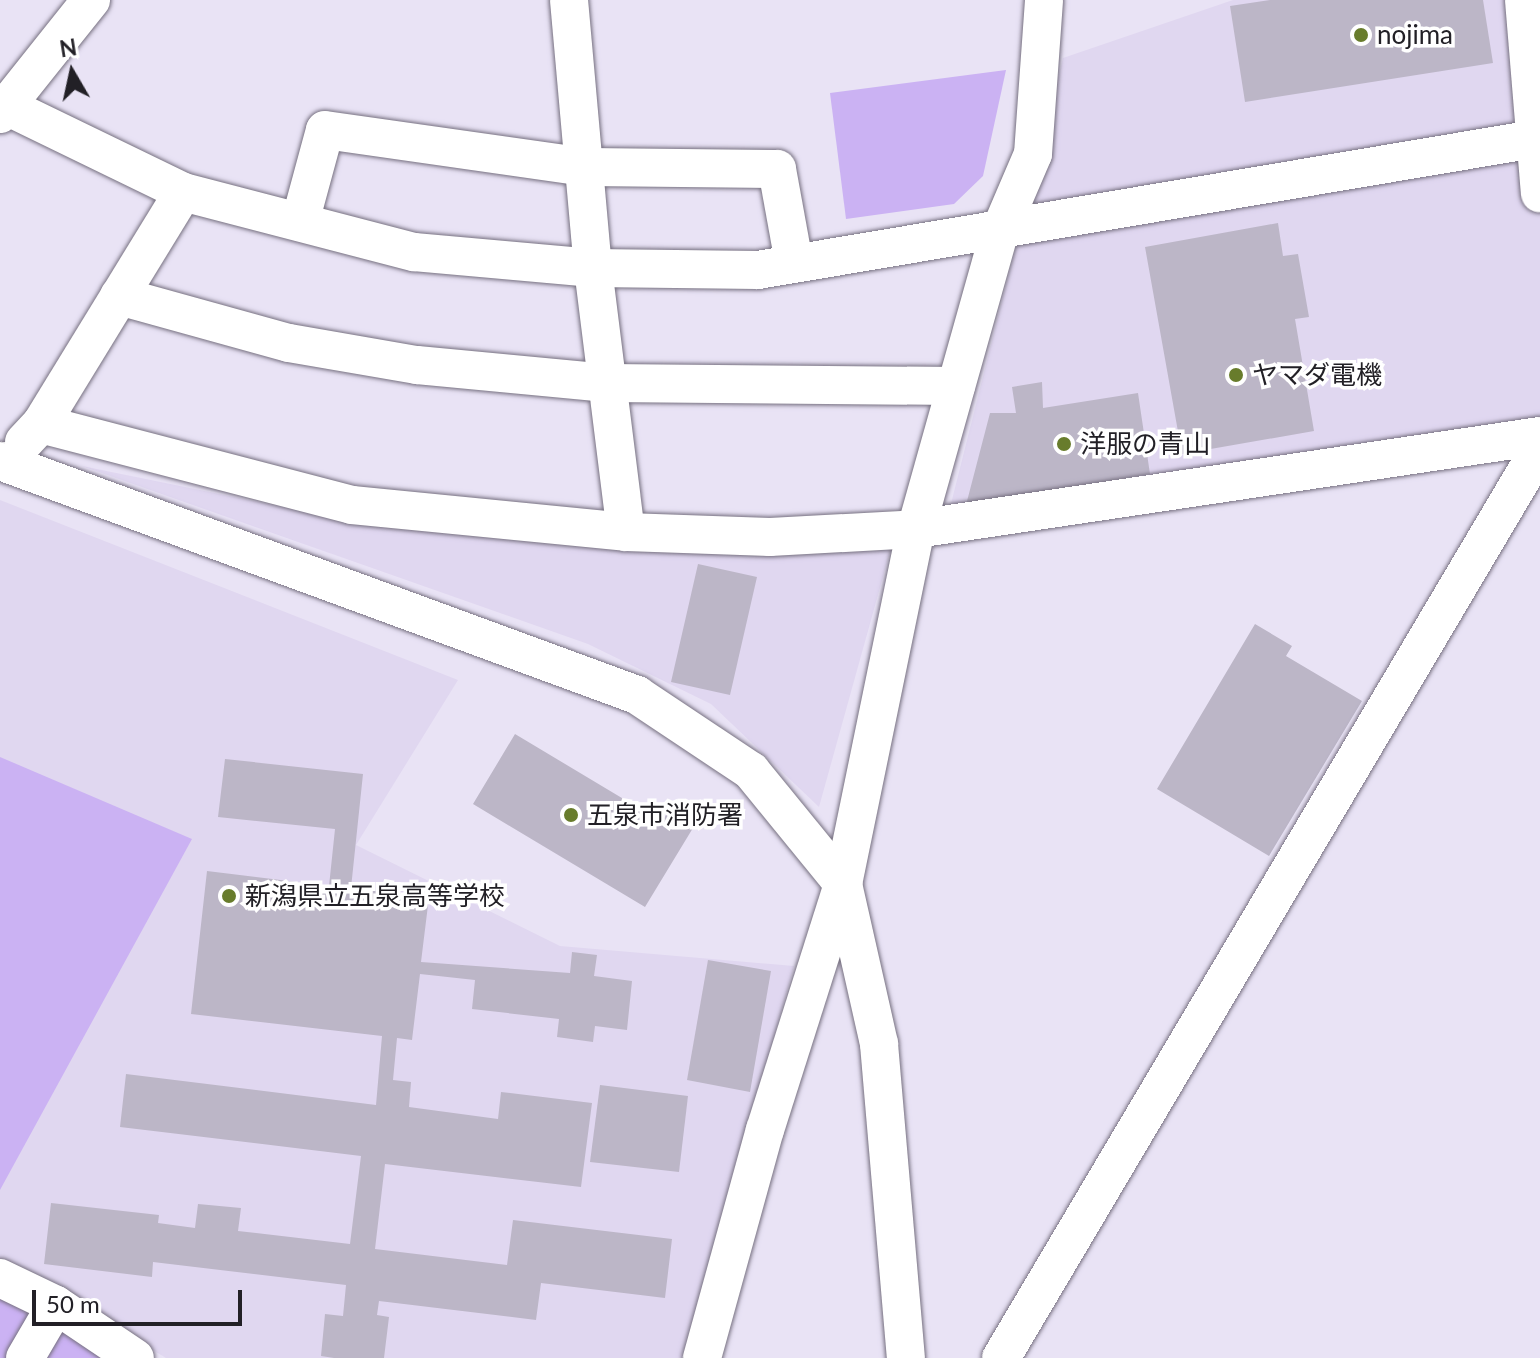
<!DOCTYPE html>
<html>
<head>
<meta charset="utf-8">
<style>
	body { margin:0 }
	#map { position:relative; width:1540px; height:1358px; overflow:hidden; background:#e9e3f5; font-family:Lato,"Noto Sans JP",sans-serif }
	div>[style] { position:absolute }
	.built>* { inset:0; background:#e0d7f0 }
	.green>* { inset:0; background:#cbb2f3 }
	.building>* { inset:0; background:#bcb6c7 }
	.roads { filter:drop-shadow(0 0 2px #767080) drop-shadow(0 0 2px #767080) }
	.minor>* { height:38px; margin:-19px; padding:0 19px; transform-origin:19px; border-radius:19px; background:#fff }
	.dots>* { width:22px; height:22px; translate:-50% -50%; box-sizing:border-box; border:4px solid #fff; border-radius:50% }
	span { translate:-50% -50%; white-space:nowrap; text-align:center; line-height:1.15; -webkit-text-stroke:7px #fff; paint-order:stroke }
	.poi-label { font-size:26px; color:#222026 }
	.left { translate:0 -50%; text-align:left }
	.north { position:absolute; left:32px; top:32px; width:80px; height:80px; -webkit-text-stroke:6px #fff; paint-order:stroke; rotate:351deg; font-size:22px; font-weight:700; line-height:32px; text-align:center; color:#222026 }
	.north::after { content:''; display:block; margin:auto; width:28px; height:36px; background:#222026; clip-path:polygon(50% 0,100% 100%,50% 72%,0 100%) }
	.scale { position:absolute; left:32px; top:1290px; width:210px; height:36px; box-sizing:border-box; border:4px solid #222026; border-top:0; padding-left:10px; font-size:24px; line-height:28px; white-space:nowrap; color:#222026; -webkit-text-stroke:6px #fff; paint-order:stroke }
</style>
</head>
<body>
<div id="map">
	<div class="built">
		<i style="clip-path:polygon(1233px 0,1540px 0,1540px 429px,949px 512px,1063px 58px)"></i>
		<i style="clip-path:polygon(82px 466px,376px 526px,891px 548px,819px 807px,711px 704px,588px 644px)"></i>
		<i style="clip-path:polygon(0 500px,458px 680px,356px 845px,560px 946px,794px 966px,684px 1358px,166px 1358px,0 1258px)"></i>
	</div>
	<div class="green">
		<i style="clip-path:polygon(1006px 70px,983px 176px,954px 204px,846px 219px,830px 93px)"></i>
		<i style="clip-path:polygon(0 757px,192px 839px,0 1190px)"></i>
		<i style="clip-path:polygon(0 1278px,143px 1358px,0 1358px)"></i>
	</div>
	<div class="building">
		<i style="clip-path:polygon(1270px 0,1483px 0,1493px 63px,1245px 102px,1230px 6px)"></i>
		<i style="clip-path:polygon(1278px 223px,1283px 256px,1298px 254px,1309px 317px,1295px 319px,1314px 431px,1182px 454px,1145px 247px)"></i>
		<i style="clip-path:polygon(1042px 382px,1043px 408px,1138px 393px,1150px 474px,966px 505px,990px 413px,1016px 413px,1012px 387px)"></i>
		<i style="clip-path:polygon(698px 564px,757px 577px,730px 695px,671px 682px)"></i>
		<i style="clip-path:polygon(1255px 624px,1292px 646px,1286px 656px,1362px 701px,1269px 856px,1157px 789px)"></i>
		<i style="clip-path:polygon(515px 734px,662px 822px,670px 808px,696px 823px,645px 907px,473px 804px)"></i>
		<i style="clip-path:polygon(225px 759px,363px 774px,351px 888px,429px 897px,421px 962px,570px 973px,572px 952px,597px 955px,594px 976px,632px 981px,627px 1030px,595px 1026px,593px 1042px,557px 1037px,559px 1019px,472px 1009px,475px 980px,420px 974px,412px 1040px,397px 1038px,393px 1080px,411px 1082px,409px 1107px,498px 1119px,501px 1092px,592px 1103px,581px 1187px,385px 1164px,375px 1249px,507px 1265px,513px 1220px,672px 1239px,665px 1298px,541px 1283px,536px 1320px,379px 1301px,377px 1315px,389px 1317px,384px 1358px,334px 1358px,321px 1356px,325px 1314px,343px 1316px,346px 1285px,153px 1262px,152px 1277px,44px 1264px,51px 1203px,159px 1215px,158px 1223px,195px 1228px,198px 1204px,241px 1208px,238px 1231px,350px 1244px,361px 1156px,120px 1127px,126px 1074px,376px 1105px,382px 1036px,191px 1014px,207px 871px,329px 886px,335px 829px,218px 817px)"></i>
		<i style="clip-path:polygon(708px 960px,771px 971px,750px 1092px,687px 1080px)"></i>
		<i style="clip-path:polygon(600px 1085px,688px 1096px,679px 1172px,590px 1162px)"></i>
	</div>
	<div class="roads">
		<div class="minor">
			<i style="left:569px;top:0;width:269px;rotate:84.9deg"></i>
			<i style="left:593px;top:268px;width:266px;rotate:82.9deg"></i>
			<i style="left:1524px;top:0;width:194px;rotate:85.3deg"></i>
			<i style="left:0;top:103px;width:203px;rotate:25.9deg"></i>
			<i style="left:183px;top:192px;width:239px;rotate:14.6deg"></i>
			<i style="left:414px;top:252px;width:180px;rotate:5.1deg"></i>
			<i style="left:593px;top:268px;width:165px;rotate:0.7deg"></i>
			<i style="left:758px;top:270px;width:793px;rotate:-9.58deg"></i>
			<i style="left:0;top:114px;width:146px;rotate:-51.4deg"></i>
			<i style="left:300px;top:222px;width:95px;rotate:-74.8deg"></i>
			<i style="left:325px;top:130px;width:262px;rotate:8.1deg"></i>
			<i style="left:584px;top:167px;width:193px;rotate:0.6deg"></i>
			<i style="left:777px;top:169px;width:96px;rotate:79.7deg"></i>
			<i style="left:119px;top:296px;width:176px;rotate:15.5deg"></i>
			<i style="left:289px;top:343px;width:130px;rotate:9.8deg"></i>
			<i style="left:417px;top:365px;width:191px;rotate:5.4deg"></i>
			<i style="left:607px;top:383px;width:349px;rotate:0.5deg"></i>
			<i style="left:41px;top:424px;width:321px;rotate:14.6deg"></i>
			<i style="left:352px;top:505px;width:275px;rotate:5.6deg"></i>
			<i style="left:626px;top:532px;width:144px;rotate:2deg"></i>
			<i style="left:770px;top:537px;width:146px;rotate:-3.1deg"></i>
			<i style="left:916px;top:529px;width:631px;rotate:-8.48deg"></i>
			<i style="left:24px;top:442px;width:25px;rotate:-47deg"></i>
			<i style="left:41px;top:424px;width:272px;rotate:-58.5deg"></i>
			<i style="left:0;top:461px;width:679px;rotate:20.17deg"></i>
			<i style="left:637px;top:695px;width:137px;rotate:33.7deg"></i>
			<i style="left:751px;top:771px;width:146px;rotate:50.8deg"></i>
			<i style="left:843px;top:884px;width:164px;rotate:77.3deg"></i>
			<i style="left:879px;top:1044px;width:315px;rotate:85.1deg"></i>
			<i style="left:0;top:1278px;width:62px;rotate:25.7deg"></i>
			<i style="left:56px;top:1305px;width:95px;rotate:33.9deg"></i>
			<i style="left:25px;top:1358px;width:61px;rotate:-59.7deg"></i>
			<i style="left:702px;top:1358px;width:237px;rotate:-74.6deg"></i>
			<i style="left:765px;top:1130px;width:258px;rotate:-72.4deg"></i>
			<i style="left:843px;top:884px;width:362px;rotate:-78.4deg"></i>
			<i style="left:916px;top:529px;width:310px;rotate:-74.3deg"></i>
			<i style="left:1000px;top:231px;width:84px;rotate:-66.8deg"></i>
			<i style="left:1033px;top:154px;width:154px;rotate:-85.9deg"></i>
			<i style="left:1001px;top:1358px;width:1058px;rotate:-59.36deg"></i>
		</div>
	</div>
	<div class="dots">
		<i style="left:1361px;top:35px;background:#687c2c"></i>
		<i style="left:1236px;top:375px;background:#687c2c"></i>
		<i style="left:1064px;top:444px;background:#687c2c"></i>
		<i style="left:571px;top:815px;background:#687c2c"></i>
		<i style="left:229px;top:896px;background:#687c2c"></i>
	</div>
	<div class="poi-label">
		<span class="left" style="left:1377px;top:35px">nojima</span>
		<span class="left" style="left:1252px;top:375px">ヤマダ電機</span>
		<span class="left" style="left:1080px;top:444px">洋服の青山</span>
		<span class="left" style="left:587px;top:815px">五泉市消防署</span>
		<span class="left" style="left:245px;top:896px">新潟県立五泉高等学校</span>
	</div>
	<div class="north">N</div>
	<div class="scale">50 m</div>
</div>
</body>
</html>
